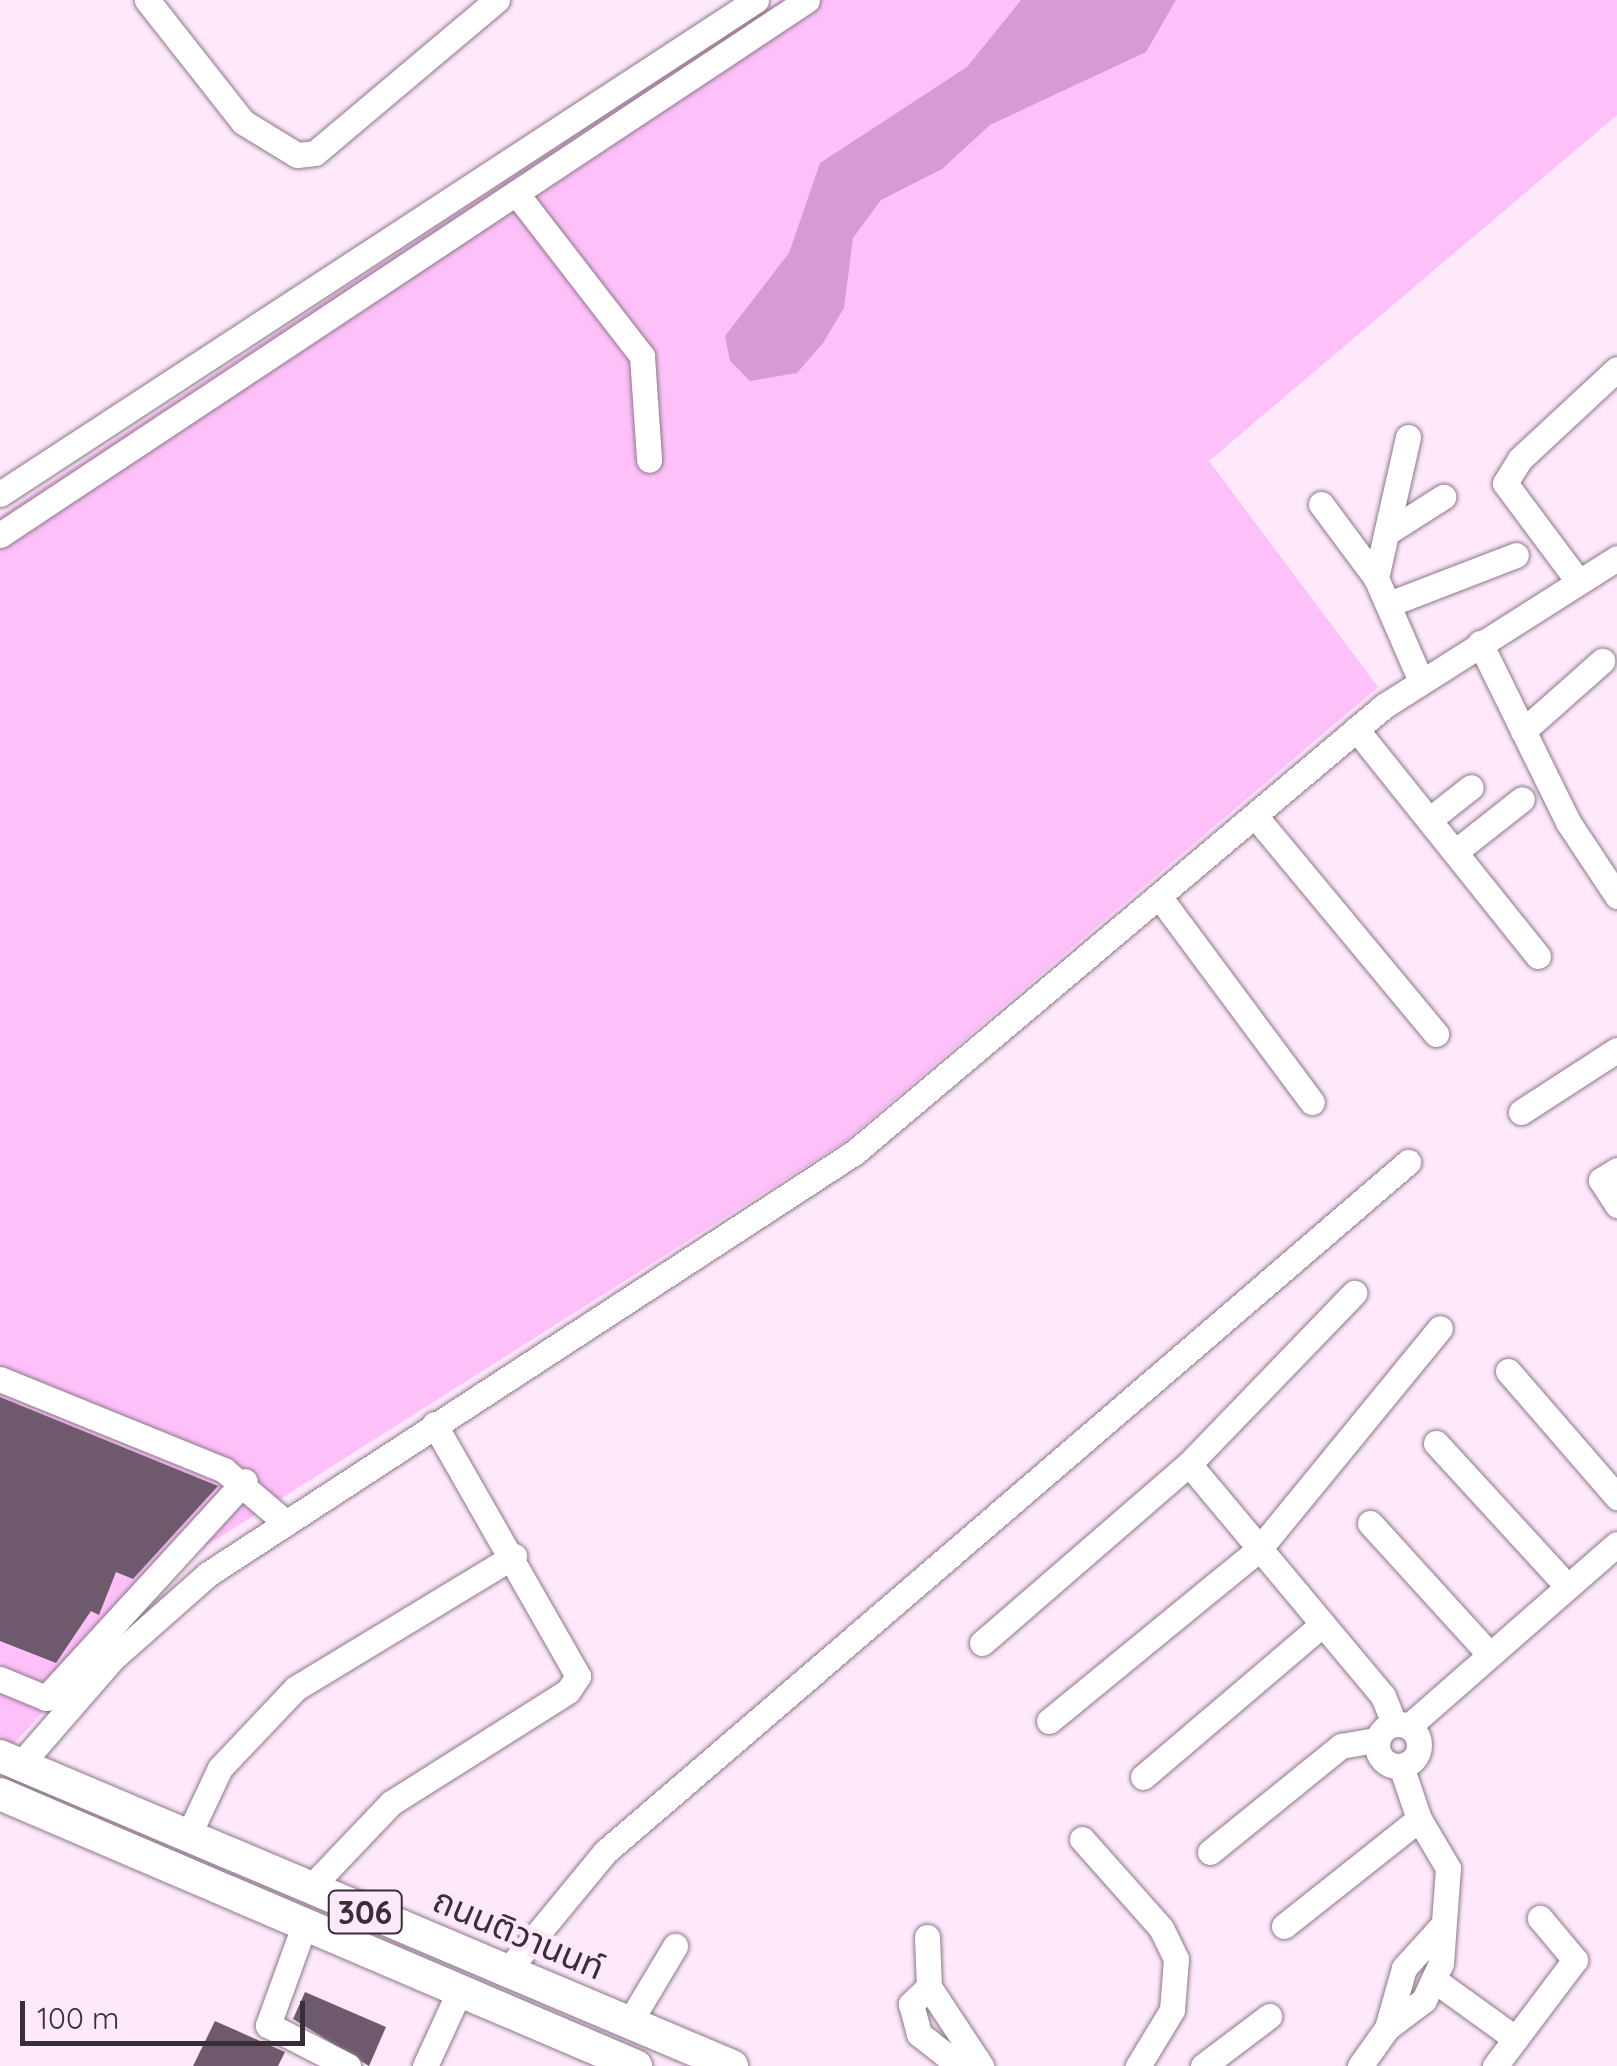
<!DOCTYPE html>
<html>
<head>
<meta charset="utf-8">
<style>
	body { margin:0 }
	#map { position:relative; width:1617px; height:2066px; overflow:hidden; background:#fee9fb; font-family:Quicksand,"Noto Sans Thai",sans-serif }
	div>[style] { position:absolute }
	.green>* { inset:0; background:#fec0f9 }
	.water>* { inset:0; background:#d99ad4 }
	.building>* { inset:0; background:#6f5a6d }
	.roads { filter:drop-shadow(0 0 2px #8d778b) drop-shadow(0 0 2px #8d778b) }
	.minor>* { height:25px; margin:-12.5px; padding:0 12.5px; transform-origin:12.5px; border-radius:12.5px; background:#fff }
	.minor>.ring { margin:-12.5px; padding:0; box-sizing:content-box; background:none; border:25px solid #fff; border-radius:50% }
	.major>* { height:32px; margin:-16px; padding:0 16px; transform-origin:16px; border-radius:16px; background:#fff }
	span { translate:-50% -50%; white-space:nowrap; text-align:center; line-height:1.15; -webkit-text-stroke:10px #fee9fb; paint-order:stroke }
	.shield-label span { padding:2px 8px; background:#fee9fb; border:2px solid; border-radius:8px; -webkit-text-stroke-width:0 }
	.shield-label { font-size:32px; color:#382e37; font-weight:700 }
	.street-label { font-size:35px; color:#382e37 }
	.scale { position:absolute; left:20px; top:2001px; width:285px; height:45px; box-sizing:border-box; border:5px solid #382e37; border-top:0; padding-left:12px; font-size:30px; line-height:35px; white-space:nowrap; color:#382e37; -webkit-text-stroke:8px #fee9fb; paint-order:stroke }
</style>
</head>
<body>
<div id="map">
	<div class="green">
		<i style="clip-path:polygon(780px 0,1617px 0,1617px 115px,1209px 461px,1378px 687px,844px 1142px,179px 1563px,9px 1749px,0 1745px,0 516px)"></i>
	</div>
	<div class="water">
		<i style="clip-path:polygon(1021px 0,1176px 0,1146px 52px,990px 125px,942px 169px,881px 200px,853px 238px,844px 308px,823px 343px,797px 373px,750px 381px,730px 361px,725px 336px,789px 253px,820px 163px,967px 67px)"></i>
	</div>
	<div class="building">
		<i style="clip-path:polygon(0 1397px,218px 1486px,133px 1579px,116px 1572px,99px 1615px,91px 1611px,56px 1663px,0 1641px)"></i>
		<i style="clip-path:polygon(305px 1992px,386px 2027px,369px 2066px,293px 2019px)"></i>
		<i style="clip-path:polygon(215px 2021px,285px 2052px,278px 2066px,193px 2066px)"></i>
	</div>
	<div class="roads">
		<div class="minor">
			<i style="left:147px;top:0;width:155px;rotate:51.8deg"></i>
			<i style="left:243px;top:122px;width:63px;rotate:31.4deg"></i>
			<i style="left:297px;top:155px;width:18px;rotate:-6deg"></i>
			<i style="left:315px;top:153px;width:238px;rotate:-40.1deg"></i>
			<i style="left:516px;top:193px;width:206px;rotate:52.3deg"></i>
			<i style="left:642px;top:356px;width:104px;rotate:86.1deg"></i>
			<i style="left:1408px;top:437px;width:145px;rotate:102.8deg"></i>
			<i style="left:1376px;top:578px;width:112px;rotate:66.4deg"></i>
			<i style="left:0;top:494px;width:903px;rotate:-33.16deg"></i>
			<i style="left:1321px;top:504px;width:92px;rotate:53.4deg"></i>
			<i style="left:1391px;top:530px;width:62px;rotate:-32.4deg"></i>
			<i style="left:0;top:535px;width:968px;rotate:-33.54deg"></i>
			<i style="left:1578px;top:581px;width:122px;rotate:-126.7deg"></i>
			<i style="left:1505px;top:483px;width:28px;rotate:-58deg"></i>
			<i style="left:1520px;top:459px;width:132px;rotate:-42.9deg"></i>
			<i style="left:1389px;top:604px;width:136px;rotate:-21.1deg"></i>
			<i style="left:1480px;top:643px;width:199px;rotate:63.8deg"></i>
			<i style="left:1568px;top:822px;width:89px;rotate:56.5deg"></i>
			<i style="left:1356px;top:729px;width:291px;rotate:51.3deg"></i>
			<i style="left:1523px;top:731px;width:106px;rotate:-41.5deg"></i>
			<i style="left:1256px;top:817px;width:282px;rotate:50.3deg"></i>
			<i style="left:1429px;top:820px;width:53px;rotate:-38.2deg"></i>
			<i style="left:1455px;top:852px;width:85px;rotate:-38.3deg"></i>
			<i style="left:1161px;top:899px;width:253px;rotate:53.4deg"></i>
			<i style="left:1521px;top:1112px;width:114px;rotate:-32.9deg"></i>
			<i style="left:1617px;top:1170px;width:19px;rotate:148deg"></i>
			<i style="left:1601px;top:1180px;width:30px;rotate:57deg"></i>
			<i style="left:1508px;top:1371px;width:167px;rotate:49.1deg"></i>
			<i style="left:0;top:1379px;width:242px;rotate:22.1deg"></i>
			<i style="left:224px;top:1470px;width:80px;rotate:40.4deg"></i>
			<i style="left:1436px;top:1443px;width:195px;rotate:47.5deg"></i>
			<i style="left:1189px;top:1464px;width:302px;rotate:50.1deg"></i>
			<i style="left:1383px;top:1696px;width:29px;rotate:68deg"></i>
			<i style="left:1370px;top:1523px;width:178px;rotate:47.7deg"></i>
			<i style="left:982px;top:1643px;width:274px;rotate:-40.9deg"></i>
			<i style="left:1189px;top:1464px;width:238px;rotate:-46deg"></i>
			<i style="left:0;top:1679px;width:50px;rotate:22.4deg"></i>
			<i style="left:46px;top:1698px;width:294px;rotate:-47.5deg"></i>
			<i style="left:1049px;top:1721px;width:273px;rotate:-39.3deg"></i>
			<i style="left:1260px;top:1548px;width:284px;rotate:-50.7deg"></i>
			<i class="ring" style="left:1377px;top:1724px;width:17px;height:17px"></i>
			<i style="left:1409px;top:1726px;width:276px;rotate:-41.2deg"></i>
			<i style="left:20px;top:1765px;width:140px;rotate:-49deg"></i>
			<i style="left:112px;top:1659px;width:128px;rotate:-41.5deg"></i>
			<i style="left:208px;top:1574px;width:772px;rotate:-33.11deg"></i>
			<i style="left:855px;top:1152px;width:692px;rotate:-40.13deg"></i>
			<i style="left:1384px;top:706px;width:276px;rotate:-32.4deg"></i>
			<i style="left:1143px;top:1777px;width:236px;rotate:-40.4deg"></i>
			<i style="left:188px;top:1836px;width:75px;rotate:-64.8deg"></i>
			<i style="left:220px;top:1768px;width:110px;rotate:-46.5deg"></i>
			<i style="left:296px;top:1688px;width:255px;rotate:-31.2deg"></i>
			<i style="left:1082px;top:1839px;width:119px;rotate:48.4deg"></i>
			<i style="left:1161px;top:1928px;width:34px;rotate:64deg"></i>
			<i style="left:1176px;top:1959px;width:51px;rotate:94.5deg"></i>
			<i style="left:1172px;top:2010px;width:66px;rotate:121.3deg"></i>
			<i style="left:1210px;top:1852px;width:169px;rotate:-39deg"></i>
			<i style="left:1341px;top:1746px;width:36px;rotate:-10deg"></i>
			<i style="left:309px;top:1889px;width:119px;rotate:-46.4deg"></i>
			<i style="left:391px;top:1803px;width:209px;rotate:-32.3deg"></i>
			<i style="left:568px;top:1691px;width:18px;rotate:-56deg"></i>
			<i style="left:578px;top:1676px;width:290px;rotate:-119.7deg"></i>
			<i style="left:305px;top:1923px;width:109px;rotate:109.9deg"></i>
			<i style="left:268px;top:2025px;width:90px;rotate:27.1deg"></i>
			<i style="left:1284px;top:1926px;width:172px;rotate:-38.4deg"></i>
			<i style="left:927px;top:1937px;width:50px;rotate:87.7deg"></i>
			<i style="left:929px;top:1987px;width:95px;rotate:56.6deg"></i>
			<i style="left:507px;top:1971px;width:154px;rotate:-50.5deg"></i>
			<i style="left:605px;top:1852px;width:1059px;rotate:-40.67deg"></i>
			<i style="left:1437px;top:1982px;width:97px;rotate:35.8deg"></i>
			<i style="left:929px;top:1987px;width:25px;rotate:137deg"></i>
			<i style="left:911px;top:2004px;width:31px;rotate:75deg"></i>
			<i style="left:919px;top:2034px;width:36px;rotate:38deg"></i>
			<i style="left:947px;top:2056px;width:30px;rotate:6deg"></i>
			<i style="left:629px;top:2023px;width:90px;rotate:-59.1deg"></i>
			<i style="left:1387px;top:2028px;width:62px;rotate:-74.2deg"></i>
			<i style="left:1404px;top:1968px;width:55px;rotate:-47.9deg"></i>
			<i style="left:425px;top:2066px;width:84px;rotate:-65.3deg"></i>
			<i style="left:1203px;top:2066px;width:83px;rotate:-37.1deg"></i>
			<i style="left:1360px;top:2066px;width:47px;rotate:-54.6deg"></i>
			<i style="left:1387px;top:2028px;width:46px;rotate:-37.1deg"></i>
			<i style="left:1424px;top:2000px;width:41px;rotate:-65.3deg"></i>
			<i style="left:1441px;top:1963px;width:95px;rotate:-85.8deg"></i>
			<i style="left:1448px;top:1868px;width:57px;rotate:-120.6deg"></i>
			<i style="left:1419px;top:1819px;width:56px;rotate:-108.8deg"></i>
			<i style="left:1495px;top:2066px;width:133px;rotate:-53deg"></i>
			<i style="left:1575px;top:1960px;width:55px;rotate:-129.8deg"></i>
		</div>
		<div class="major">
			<i style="left:0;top:1756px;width:795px;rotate:22.95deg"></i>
			<i style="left:0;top:1794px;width:692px;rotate:23.16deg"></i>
		</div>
	</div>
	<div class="shield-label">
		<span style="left:365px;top:1912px">306</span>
	</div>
	<div class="street-label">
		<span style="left:519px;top:1933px;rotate:23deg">ถนนติวานนท์</span>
	</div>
	<div class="scale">100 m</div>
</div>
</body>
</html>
